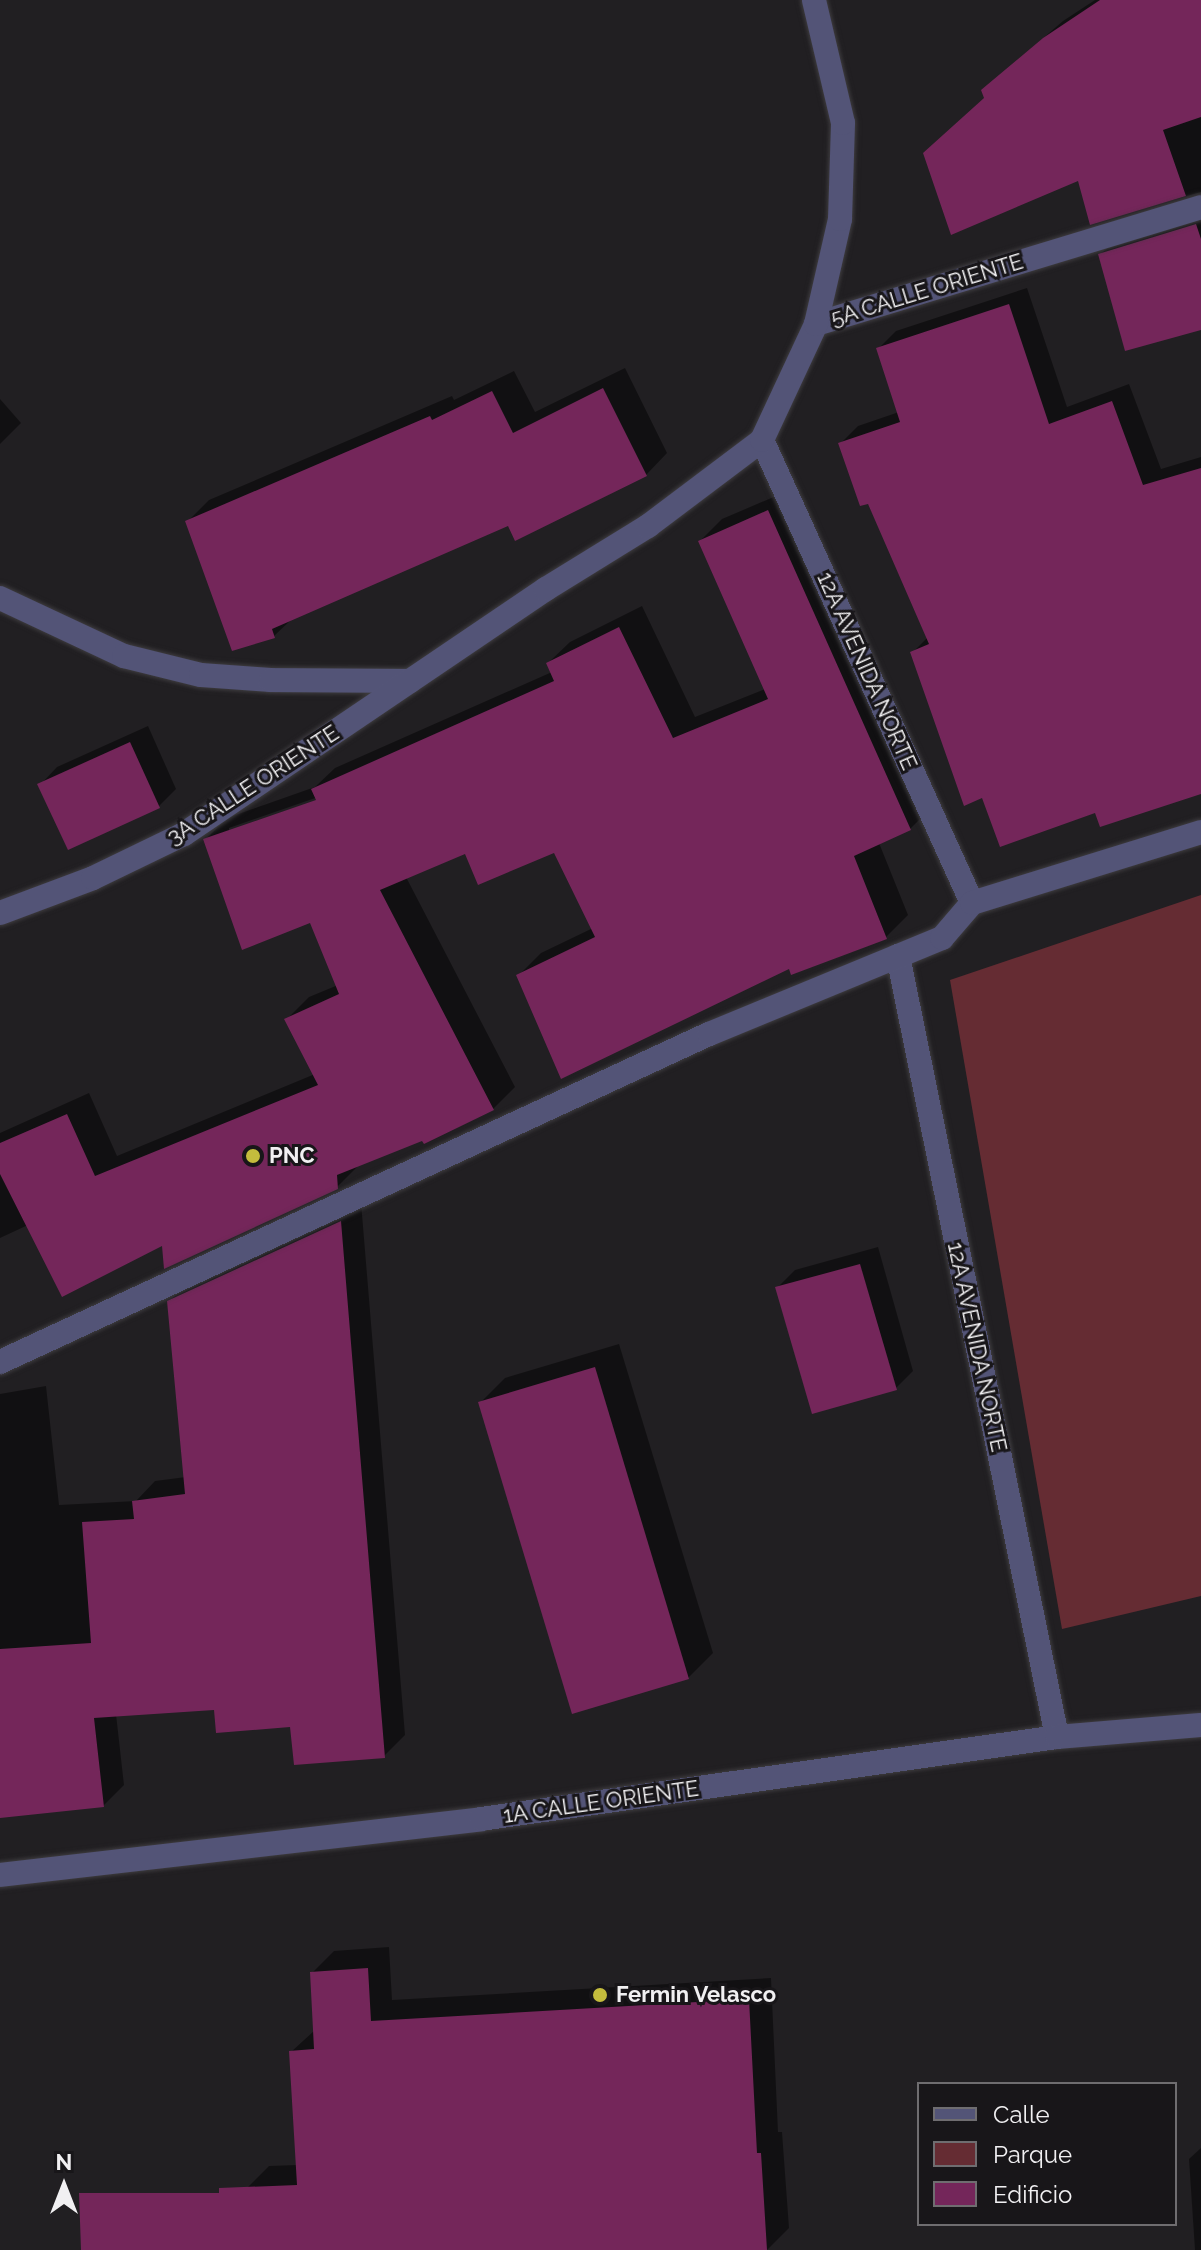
<!DOCTYPE html>
<html>
<head>
<meta charset="utf-8">
<style>
	body { margin:0 }
	#map { position:relative; width:1201px; height:2250px; overflow:hidden; background:#211f22; font-family:Raleway,sans-serif }
	div>[style] { position:absolute }
	.green>* { inset:0; background:#652c33 }
	.shadow>* { inset:0; background:#0007 }
	.building>* { inset:0; background:#74265a }
	.roads { filter:drop-shadow(0 0 2px #3e3c3f) drop-shadow(0 0 2px #3e3c3f) }
	.minor>* { height:24px; margin:-12px; padding:0 12px; transform-origin:12px; border-radius:12px; background:#535477 }
	.dots>* { width:22px; height:22px; translate:-50% -50%; box-sizing:border-box; border:4px solid #181619; border-radius:50% }
	span { translate:-50% -50%; white-space:nowrap; text-align:center; line-height:1.15; -webkit-text-stroke:6px #181619; paint-order:stroke }
	.street-label { font-size:22px; color:#f1f0f2 }
	.poi-label { font-size:22px; color:#f1f0f2; font-weight:700 }
	.left { translate:0 -50%; text-align:left }
	.legend { position:absolute; left:917px; top:2082px; width:260px; height:144px; box-sizing:border-box; background:#181619; border:2px solid #6f6d70; margin:0; padding:10px 14px; list-style:none; font-size:24px; color:#f1f0f2 }
	.legend li { display:flex; align-items:center; gap:16px; height:40px }
	.legend b { width:40px; border:2px solid #6f6d70 }
	.north { position:absolute; left:24px; top:2146px; width:80px; height:80px; -webkit-text-stroke:6px #181619; paint-order:stroke; rotate:0deg; font-size:22px; font-weight:700; line-height:32px; text-align:center; color:#f1f0f2 }
	.north::after { content:''; display:block; margin:auto; width:28px; height:36px; background:#f1f0f2; clip-path:polygon(50% 0,100% 100%,50% 72%,0 100%) }
</style>
</head>
<body>
<div id="map">
	<div class="green">
		<i style="clip-path:polygon(1201px 895px,1201px 1596px,1062px 1629px,950px 980px)"></i>
	</div>
	<div class="shadow">
		<i style="clip-path:polygon(1095px 0,1201px 0,1201px 192px,1091px 223px,1079px 179px,986px 97px,983px 90px,1063px 21px)"></i>
		<i style="clip-path:polygon(1201px 211px,1201px 328px,1100px 255px,1118px 237px)"></i>
		<i style="clip-path:polygon(1027px 288px,1067px 407px,1129px 384px,1161px 469px,1201px 457px,1201px 791px,1097px 811px,983px 795px,913px 652px,928px 637px,841px 443px,858px 426px,899px 412px,878px 349px,896px 331px)"></i>
		<i style="clip-path:polygon(625px 368px,667px 453px,646px 475px,509px 523px,293px 618px,274px 636px,234px 649px,187px 522px,209px 500px,452px 396px,454px 400px,514px 371px,535px 412px)"></i>
		<i style="clip-path:polygon(0 399px,21px 423px,0 444px)"></i>
		<i style="clip-path:polygon(evenodd,790px 490px,932px 807px,910px 829px,879px 843px,908px 915px,886px 937px,790px 967px,519px 975px,541px 953px,593px 928px,555px 850px,466px 851px,406px 877px,515px 1087px,493px 1109px,424px 1142px,423px 1138px,359px 1165px,337px 1187px,164px 1243px,28px 1225px,0 1238px,0 1133px,89px 1093px,117px 1156px,315px 1074px,287px 1019px,309px 997px,338px 985px,311px 921px,205px 840px,227px 818px,315px 787px,335px 768px,552px 672px,548px 663px,570px 642px,642px 606px,695px 717px,765px 689px,700px 541px,722px 519px,790px 490px,324px 795px,326px 799px,229px 833px,229px 828px,324px 795px)"></i>
		<i style="clip-path:polygon(148px 726px,176px 789px,159px 806px,40px 785px,57px 767px)"></i>
		<i style="clip-path:polygon(361px 1202px,405px 1735px,384px 1756px,292px 1725px,216px 1708px,116px 1714px,124px 1785px,103px 1806px,0 1816px,0 1394px,46px 1386px,59px 1505px,136px 1501px,155px 1481px,186px 1477px,169px 1302px,190px 1281px)"></i>
		<i style="clip-path:polygon(878px 1247px,913px 1371px,896px 1388px,777px 1288px,795px 1270px)"></i>
		<i style="clip-path:polygon(619px 1344px,713px 1653px,688px 1678px,480px 1403px,505px 1378px)"></i>
		<i style="clip-path:polygon(389px 1947px,392px 2000px,771px 1978px,778px 2132px,782px 2132px,789px 2228px,767px 2250px,251px 2250px,247px 2188px,269px 2166px,297px 2165px,291px 2052px,315px 2030px,312px 1973px,334px 1951px)"></i>
		<i style="clip-path:polygon(1201px 2148px,1201px 2250px,1195px 2250px,1189px 2159px)"></i>
	</div>
	<div class="building">
		<i style="clip-path:polygon(1100px 0,1201px 0,1201px 117px,1163px 130px,1186px 196px,1090px 225px,1078px 181px,951px 235px,923px 153px,984px 98px,981px 90px,1043px 38px)"></i>
		<i style="clip-path:polygon(1196px 224px,1201px 239px,1201px 330px,1125px 351px,1098px 254px)"></i>
		<i style="clip-path:polygon(1009px 304px,1049px 424px,1112px 401px,1143px 485px,1201px 468px,1201px 794px,1100px 827px,1095px 813px,1000px 847px,982px 798px,964px 806px,910px 652px,929px 644px,868px 504px,860px 506px,838px 443px,900px 422px,876px 348px)"></i>
		<i style="clip-path:polygon(603px 388px,647px 476px,515px 541px,508px 526px,272px 629px,275px 638px,232px 651px,185px 521px,430px 416px,432px 420px,492px 391px,513px 433px)"></i>
		<i style="clip-path:polygon(768px 510px,911px 830px,854px 856px,887px 939px,791px 975px,789px 969px,561px 1079px,516px 975px,595px 937px,554px 853px,478px 885px,465px 854px,380px 890px,494px 1110px,424px 1144px,422px 1141px,337px 1175px,338px 1189px,164px 1269px,162px 1246px,62px 1297px,0 1174px,0 1143px,67px 1114px,95px 1176px,318px 1085px,284px 1019px,339px 994px,310px 923px,242px 950px,203px 839px,316px 800px,311px 789px,554px 681px,546px 663px,619px 627px,673px 738px,768px 699px,698px 541px)"></i>
		<i style="clip-path:polygon(130px 742px,160px 808px,68px 850px,37px 784px)"></i>
		<i style="clip-path:polygon(341px 1221px,385px 1758px,294px 1765px,290px 1727px,216px 1733px,214px 1710px,94px 1718px,104px 1807px,0 1818px,0 1649px,91px 1643px,82px 1522px,134px 1519px,132px 1501px,185px 1494px,167px 1301px)"></i>
		<i style="clip-path:polygon(860px 1264px,897px 1390px,812px 1414px,775px 1287px)"></i>
		<i style="clip-path:polygon(595px 1367px,689px 1679px,572px 1714px,478px 1402px)"></i>
		<i style="clip-path:polygon(368px 1968px,371px 2021px,749px 1999px,757px 2153px,761px 2153px,767px 2250px,81px 2250px,79px 2193px,219px 2193px,219px 2188px,297px 2185px,289px 2051px,314px 2049px,310px 1972px)"></i>
	</div>
	<div class="roads">
		<div class="minor">
			<i style="left:816px;top:324px;width:402px;rotate:-16.9deg"></i>
			<i style="left:762px;top:440px;width:508px;rotate:65.6deg"></i>
			<i style="left:0;top:598px;width:137px;rotate:25.1deg"></i>
			<i style="left:124px;top:656px;width:79px;rotate:13.9deg"></i>
			<i style="left:201px;top:675px;width:70px;rotate:4.1deg"></i>
			<i style="left:271px;top:680px;width:139px;rotate:0.4deg"></i>
			<i style="left:0;top:913px;width:99px;rotate:-20.6deg"></i>
			<i style="left:93px;top:878px;width:101px;rotate:-25.8deg"></i>
			<i style="left:184px;top:834px;width:437px;rotate:-34.1deg"></i>
			<i style="left:546px;top:589px;width:120px;rotate:-31.7deg"></i>
			<i style="left:648px;top:526px;width:143px;rotate:-37deg"></i>
			<i style="left:762px;top:440px;width:128px;rotate:-65deg"></i>
			<i style="left:816px;top:324px;width:108px;rotate:-77.1deg"></i>
			<i style="left:840px;top:219px;width:96px;rotate:-88.2deg"></i>
			<i style="left:843px;top:123px;width:126px;rotate:-103.3deg"></i>
			<i style="left:898px;top:956px;width:797px;rotate:78.49deg"></i>
			<i style="left:0;top:1362px;width:781px;rotate:-24.83deg"></i>
			<i style="left:709px;top:1034px;width:252px;rotate:-22.4deg"></i>
			<i style="left:942px;top:938px;width:46px;rotate:-49.4deg"></i>
			<i style="left:972px;top:903px;width:240px;rotate:-17.2deg"></i>
			<i style="left:0;top:1875px;width:484px;rotate:-6.6deg"></i>
			<i style="left:481px;top:1819px;width:582px;rotate:-8.1deg"></i>
			<i style="left:1057px;top:1737px;width:144px;rotate:-4.8deg"></i>
		</div>
	</div>
	<div class="dots">
		<i style="left:253px;top:1156px;background:#c4bc3d"></i>
		<i style="left:600px;top:1995px;background:#c4bc3d"></i>
	</div>
	<div class="street-label">
		<span style="left:927px;top:290px;rotate:-17deg">5A CALLE ORIENTE</span>
		<span style="left:867px;top:671px;rotate:66deg">12A AVENIDA NORTE</span>
		<span style="left:253px;top:785px;rotate:-33deg">3A CALLE ORIENTE</span>
		<span style="left:977px;top:1347px;rotate:78deg">12A AVENIDA NORTE</span>
		<span style="left:601px;top:1802px;rotate:-8deg">1A CALLE ORIENTE</span>
	</div>
	<div class="poi-label">
		<span class="left" style="left:269px;top:1156px">PNC</span>
		<span class="left" style="left:616px;top:1995px">Fermin Velasco</span>
	</div>
	<ul class="legend">
	<li><b style="height:10px;background:#535477"></b>Calle</li>
	<li><b style="height:22px;background:#652c33"></b>Parque</li>
	<li><b style="height:22px;background:#74265a"></b>Edificio</li>
	</ul>
	<div class="north">N</div>
</div>
</body>
</html>
